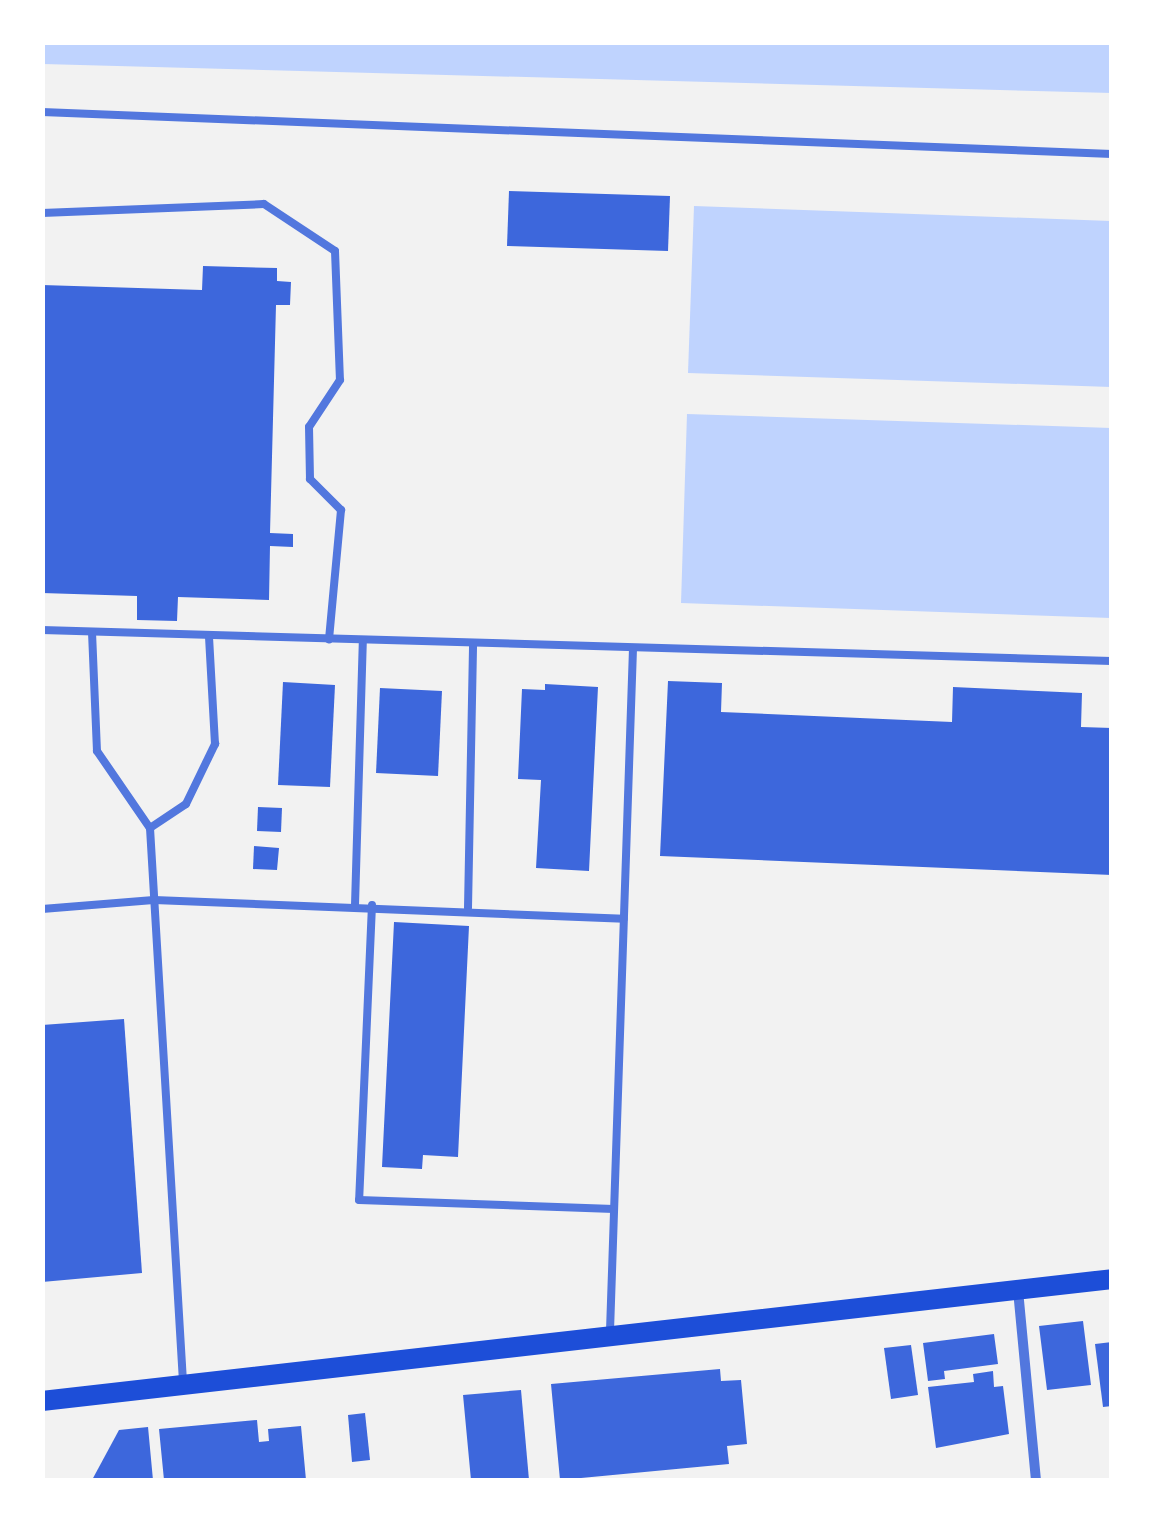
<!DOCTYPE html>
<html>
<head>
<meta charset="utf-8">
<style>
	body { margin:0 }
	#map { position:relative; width:1154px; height:1523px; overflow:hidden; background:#f2f2f2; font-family:"Source Serif 4",serif }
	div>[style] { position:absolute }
	.water>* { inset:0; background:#bfd3fe }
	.building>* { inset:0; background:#3d67dc }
	.service>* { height:8px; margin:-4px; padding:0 4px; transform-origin:4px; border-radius:4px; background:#5277de }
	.minor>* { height:10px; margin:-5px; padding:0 5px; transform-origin:5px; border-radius:5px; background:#5277de }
	.secondary>* { height:20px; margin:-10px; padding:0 10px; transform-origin:10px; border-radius:10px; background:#1d4ed8 }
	span { translate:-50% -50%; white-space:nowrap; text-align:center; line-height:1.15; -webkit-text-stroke:10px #fff; paint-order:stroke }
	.frame { position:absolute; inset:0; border:45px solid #fff; pointer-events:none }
</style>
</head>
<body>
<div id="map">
	<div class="water">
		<i style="clip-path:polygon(43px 42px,1111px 42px,1112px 93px,43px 64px)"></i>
		<i style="clip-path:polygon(694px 206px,1111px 221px,1111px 387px,688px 373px)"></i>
		<i style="clip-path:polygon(687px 414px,1111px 428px,1111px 618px,681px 603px)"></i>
	</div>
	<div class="building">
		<i style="clip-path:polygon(509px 191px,670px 196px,668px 251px,507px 246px)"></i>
		<i style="clip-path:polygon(203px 266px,277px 268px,277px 281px,291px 282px,290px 305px,276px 305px,270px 533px,293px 534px,293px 547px,270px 546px,269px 600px,178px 597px,177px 621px,137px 620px,137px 596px,42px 593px,42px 285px,202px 290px)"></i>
		<i style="clip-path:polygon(668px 681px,722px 683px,721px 712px,952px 722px,953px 687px,1082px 693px,1081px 727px,1112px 728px,1112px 875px,660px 856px)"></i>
		<i style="clip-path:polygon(283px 682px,335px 685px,330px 787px,278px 785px)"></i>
		<i style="clip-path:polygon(545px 684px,598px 687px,589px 871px,536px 868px,541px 780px,518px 779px,522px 689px,545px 690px)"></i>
		<i style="clip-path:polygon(380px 688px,442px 691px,438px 776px,376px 773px)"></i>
		<i style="clip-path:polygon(258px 807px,282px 808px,281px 832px,257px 831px)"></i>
		<i style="clip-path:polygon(254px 846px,279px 848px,277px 870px,253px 869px)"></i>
		<i style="clip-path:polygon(394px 922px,469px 926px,458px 1157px,423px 1155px,422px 1169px,382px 1167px)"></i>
		<i style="clip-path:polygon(124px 1019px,142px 1273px,42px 1282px,42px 1025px)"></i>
		<i style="clip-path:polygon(1083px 1321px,1091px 1385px,1047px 1390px,1039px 1326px)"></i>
		<i style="clip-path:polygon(994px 1334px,998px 1364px,944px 1371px,945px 1379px,928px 1381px,923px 1343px)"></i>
		<i style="clip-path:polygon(1112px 1342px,1112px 1406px,1103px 1407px,1095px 1344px)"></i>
		<i style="clip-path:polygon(911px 1345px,918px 1395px,891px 1399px,884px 1348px)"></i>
		<i style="clip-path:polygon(720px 1369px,721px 1381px,741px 1380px,747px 1444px,727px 1446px,729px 1464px,560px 1480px,551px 1384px)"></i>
		<i style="clip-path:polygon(993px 1371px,994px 1387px,1003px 1386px,1009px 1434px,936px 1448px,928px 1387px,974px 1382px,973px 1374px)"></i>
		<i style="clip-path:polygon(521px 1390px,529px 1480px,471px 1480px,463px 1395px)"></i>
		<i style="clip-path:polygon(365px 1413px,370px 1460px,352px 1462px,348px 1415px)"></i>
		<i style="clip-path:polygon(257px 1420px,259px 1442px,269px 1441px,268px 1429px,301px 1426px,306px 1480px,164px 1480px,159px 1429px)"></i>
		<i style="clip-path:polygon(148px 1427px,153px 1480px,92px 1480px,119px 1430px)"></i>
	</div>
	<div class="service">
		<i style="left:42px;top:112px;width:1071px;rotate:2.25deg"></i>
		<i style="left:42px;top:213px;width:222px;rotate:-2.3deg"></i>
		<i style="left:264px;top:204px;width:85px;rotate:33.5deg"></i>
		<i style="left:335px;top:251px;width:129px;rotate:87.8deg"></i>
		<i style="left:340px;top:380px;width:56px;rotate:123.4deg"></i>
		<i style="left:309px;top:427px;width:52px;rotate:88.9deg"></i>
		<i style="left:310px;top:479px;width:44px;rotate:45deg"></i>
		<i style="left:341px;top:510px;width:130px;rotate:95.3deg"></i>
		<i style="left:42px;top:630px;width:1070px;rotate:1.66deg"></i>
		<i style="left:92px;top:632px;width:119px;rotate:87.6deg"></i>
		<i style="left:97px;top:751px;width:93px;rotate:55.5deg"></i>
		<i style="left:150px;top:828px;width:555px;rotate:86.59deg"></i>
		<i style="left:150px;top:828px;width:43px;rotate:-33.7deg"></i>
		<i style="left:186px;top:804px;width:67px;rotate:-64.2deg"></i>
		<i style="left:215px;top:744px;width:108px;rotate:-93.2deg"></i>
		<i style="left:355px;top:905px;width:265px;rotate:-88.3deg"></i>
		<i style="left:372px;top:905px;width:295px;rotate:92.5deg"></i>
		<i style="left:359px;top:1200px;width:255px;rotate:2deg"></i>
		<i style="left:468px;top:908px;width:265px;rotate:-88.9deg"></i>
		<i style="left:42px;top:909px;width:112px;rotate:-4.6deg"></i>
		<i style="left:154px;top:900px;width:470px;rotate:2.3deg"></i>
		<i style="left:610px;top:1331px;width:683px;rotate:-88.07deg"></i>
	</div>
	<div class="minor">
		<i style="left:1018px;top:1290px;width:191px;rotate:84.6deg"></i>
	</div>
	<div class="secondary">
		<i style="left:42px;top:1401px;width:1077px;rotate:-6.5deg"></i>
	</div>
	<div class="frame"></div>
</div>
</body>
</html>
